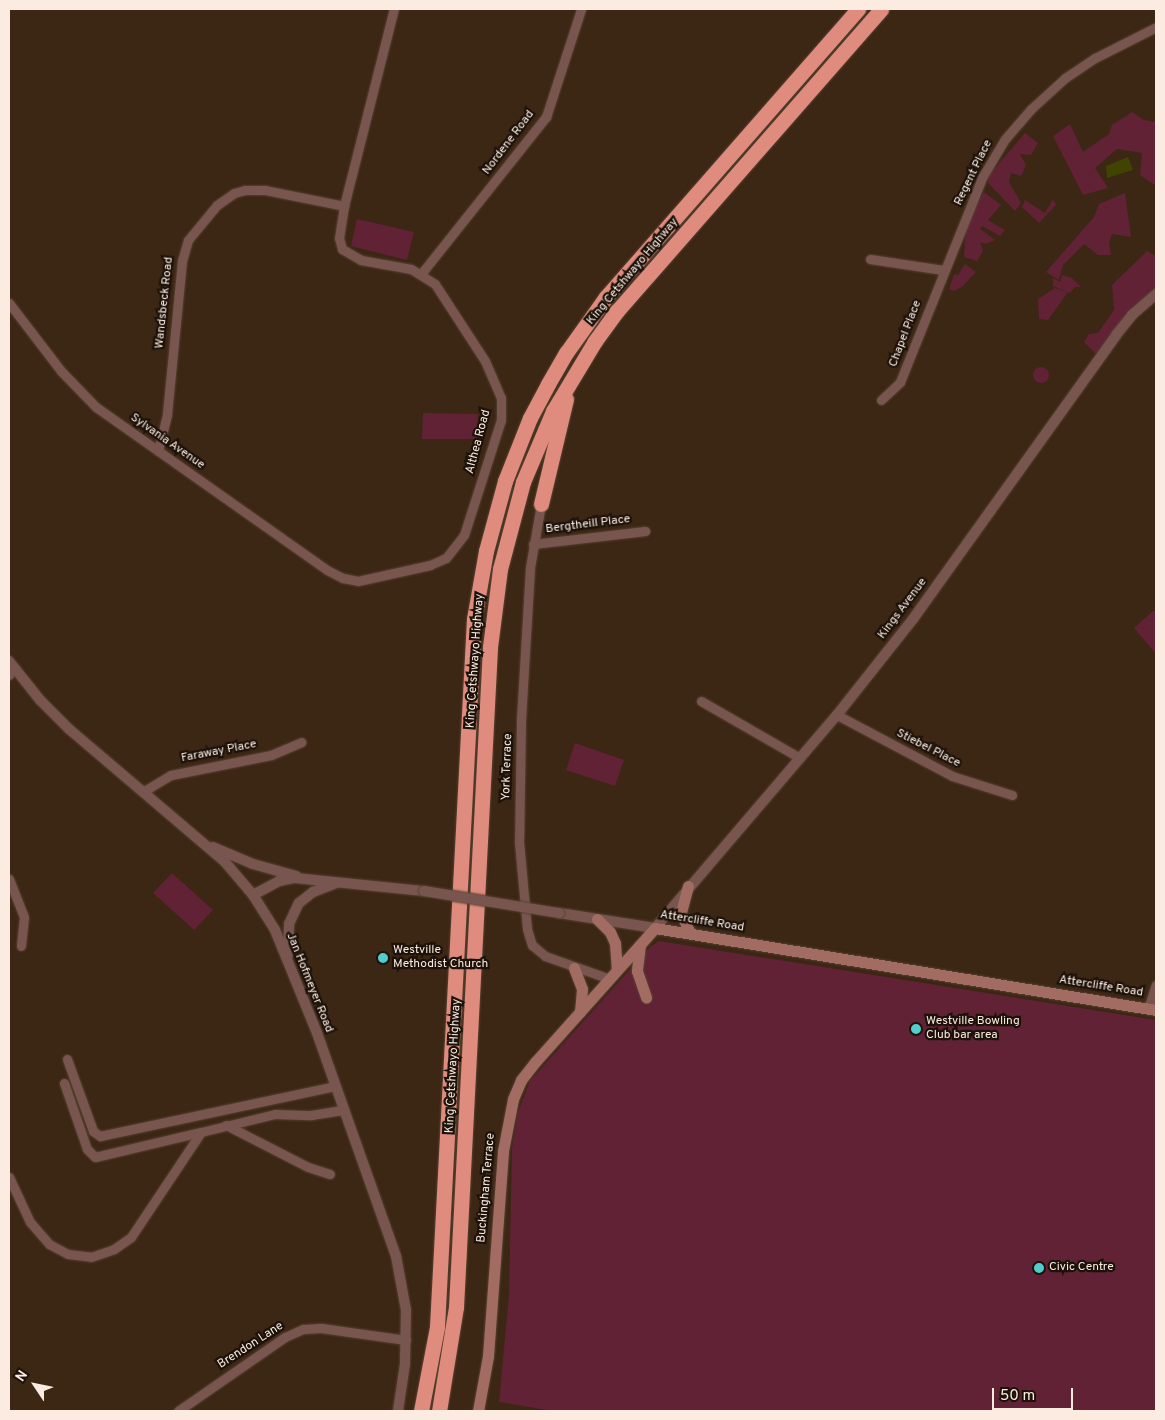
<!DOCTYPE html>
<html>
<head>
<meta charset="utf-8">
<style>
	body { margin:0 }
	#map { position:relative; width:1165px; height:1420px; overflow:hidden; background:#3c2614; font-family:Overpass,sans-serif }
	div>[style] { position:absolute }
	.green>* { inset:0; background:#612236 }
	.round { border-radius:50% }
	.water>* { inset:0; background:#404400 }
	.roads { filter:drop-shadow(0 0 1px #574231) drop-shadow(0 0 1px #574231) }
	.minor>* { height:9px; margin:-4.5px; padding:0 4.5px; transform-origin:4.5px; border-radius:4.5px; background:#78564f }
	.tertiary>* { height:10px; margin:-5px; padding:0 5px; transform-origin:5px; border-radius:5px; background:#78564f }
	.secondary>* { height:11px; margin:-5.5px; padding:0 5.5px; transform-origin:5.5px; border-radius:5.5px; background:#a26c62 }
	.motorway>* { height:15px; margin:-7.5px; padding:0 7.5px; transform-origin:7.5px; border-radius:7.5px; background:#df8c7e }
	.bridges { filter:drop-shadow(0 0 1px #574231) drop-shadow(0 0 1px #574231) }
	.tertiary-bridge>* { height:10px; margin:-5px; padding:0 5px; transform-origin:5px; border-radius:5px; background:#78564f }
	.dots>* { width:14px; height:14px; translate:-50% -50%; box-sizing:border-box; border:2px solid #1c120a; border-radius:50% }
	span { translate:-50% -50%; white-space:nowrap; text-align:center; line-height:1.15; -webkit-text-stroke:4.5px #1c120a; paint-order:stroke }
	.street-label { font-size:12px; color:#fbebe0 }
	.poi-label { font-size:12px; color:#fbebe0 }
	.left { translate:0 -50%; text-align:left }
	.frame { position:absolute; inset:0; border:10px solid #fbebe0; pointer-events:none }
	.north { position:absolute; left:10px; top:1360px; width:50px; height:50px; -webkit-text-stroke:4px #1c120a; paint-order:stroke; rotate:304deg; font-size:14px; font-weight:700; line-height:20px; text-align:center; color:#fbebe0 }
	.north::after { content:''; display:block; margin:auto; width:18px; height:22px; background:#fbebe0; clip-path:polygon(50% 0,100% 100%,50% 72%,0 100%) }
	.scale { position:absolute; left:992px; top:1388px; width:81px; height:22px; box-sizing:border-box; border:2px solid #fbebe0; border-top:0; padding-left:6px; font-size:15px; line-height:18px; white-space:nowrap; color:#fbebe0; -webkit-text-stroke:4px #1c120a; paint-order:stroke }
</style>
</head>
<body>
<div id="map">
	<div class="green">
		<i style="clip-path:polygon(1132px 112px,1144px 120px,1156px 122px,1156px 186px,1140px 175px,1142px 153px,1117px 149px,1095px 168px,1108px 188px,1083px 195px,1053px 136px,1070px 124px,1083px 152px,1109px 134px,1112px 125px)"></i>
		<i style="clip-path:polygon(1025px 133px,1038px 143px,1031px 155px,1020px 154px,1026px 165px,1021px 176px,1011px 173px,1009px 182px,1021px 203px,1015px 211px,988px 183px,989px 175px)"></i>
		<i style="clip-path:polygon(984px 192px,1001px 205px,988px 220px,1005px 230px,1000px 236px,982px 226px,980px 229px,995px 240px,986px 244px,980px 242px,983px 251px,977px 261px,964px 257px,966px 222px)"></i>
		<i style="clip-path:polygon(1125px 193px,1131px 237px,1112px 234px,1109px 243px,1111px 255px,1098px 255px,1084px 244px,1063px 265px,1059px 280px,1046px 272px,1094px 217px,1099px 204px)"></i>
		<i style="clip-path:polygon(1053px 199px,1056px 205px,1039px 223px,1022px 207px,1025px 200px,1045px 213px)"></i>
		<i style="clip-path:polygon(357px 219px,414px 232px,407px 260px,351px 246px)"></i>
		<i style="clip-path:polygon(1147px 251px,1156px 256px,1156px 288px,1096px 354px,1084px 342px,1089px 334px,1098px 333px,1114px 310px,1112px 285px)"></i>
		<i style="clip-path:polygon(965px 264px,976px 272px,962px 287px,954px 291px,949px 289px,954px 274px,958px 275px)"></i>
		<i style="clip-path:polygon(1062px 275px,1072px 278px,1081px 287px,1075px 287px,1070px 293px,1053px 286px,1053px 278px,1060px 282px)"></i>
		<i style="clip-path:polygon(1055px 288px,1068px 292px,1048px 320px,1039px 319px,1038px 299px)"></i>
		<i class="round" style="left:1033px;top:367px;width:16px;height:16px"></i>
		<i style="clip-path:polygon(423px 413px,478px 414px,477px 439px,422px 439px)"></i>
		<i style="clip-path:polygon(1153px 611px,1156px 611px,1156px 654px,1134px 628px)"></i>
		<i style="clip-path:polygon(575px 743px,624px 760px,615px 786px,566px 770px)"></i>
		<i style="clip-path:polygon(172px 873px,213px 910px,194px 930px,153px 893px)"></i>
		<i style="clip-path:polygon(659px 941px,1156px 1020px,1156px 1411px,553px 1411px,499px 1402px,509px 1295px,512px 1148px,518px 1112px,530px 1081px,650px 947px)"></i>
	</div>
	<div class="water">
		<i style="clip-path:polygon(1128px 157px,1133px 170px,1107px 178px,1106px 166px)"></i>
	</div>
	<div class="roads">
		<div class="minor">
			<i style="left:870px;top:259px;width:74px;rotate:8.6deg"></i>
			<i style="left:421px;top:274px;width:201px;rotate:-51.5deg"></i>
			<i style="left:546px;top:117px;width:114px;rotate:-72deg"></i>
			<i style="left:9px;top:303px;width:86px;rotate:52.6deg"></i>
			<i style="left:61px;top:371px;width:50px;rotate:45.8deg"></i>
			<i style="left:96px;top:407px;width:283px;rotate:35.2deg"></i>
			<i style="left:327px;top:570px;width:18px;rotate:27deg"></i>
			<i style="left:343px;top:578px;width:15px;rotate:11deg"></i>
			<i style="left:358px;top:581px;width:74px;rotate:-12.5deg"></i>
			<i style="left:430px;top:565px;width:17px;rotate:-24deg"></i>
			<i style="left:446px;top:558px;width:29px;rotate:-52deg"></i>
			<i style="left:464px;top:535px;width:121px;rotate:-72.2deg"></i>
			<i style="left:501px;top:420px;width:22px;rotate:-90deg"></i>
			<i style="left:501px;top:398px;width:40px;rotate:-113.4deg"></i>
			<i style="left:485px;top:361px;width:92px;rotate:-123deg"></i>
			<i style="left:435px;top:284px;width:28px;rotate:-148deg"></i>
			<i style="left:411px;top:269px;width:51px;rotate:-169.8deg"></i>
			<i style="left:361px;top:260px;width:22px;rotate:-150deg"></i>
			<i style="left:342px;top:249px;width:11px;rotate:-105deg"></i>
			<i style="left:339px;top:238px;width:32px;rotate:-81deg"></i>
			<i style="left:881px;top:400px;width:26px;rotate:-43deg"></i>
			<i style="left:900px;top:382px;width:222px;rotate:-68.1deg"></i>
			<i style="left:983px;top:176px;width:43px;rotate:-59.3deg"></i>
			<i style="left:1005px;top:139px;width:40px;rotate:-49deg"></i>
			<i style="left:1031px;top:109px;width:46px;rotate:-42.4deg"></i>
			<i style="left:1065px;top:78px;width:36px;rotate:-34deg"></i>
			<i style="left:1095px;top:58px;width:68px;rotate:-26.9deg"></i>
			<i style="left:158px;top:451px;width:38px;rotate:-76deg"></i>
			<i style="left:167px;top:414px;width:154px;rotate:-84.4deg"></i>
			<i style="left:182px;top:261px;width:22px;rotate:-74deg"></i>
			<i style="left:188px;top:240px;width:45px;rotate:-50.4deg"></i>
			<i style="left:217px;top:205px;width:21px;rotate:-35deg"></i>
			<i style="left:234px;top:193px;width:11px;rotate:-15deg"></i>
			<i style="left:245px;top:190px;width:20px"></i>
			<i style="left:265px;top:190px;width:81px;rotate:11.4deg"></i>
			<i style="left:344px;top:206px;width:203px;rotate:-75.8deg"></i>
			<i style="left:541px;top:504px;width:65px;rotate:99.8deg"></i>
			<i style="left:530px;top:568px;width:152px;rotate:93.4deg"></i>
			<i style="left:521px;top:720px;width:122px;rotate:90.9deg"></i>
			<i style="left:519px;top:842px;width:87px;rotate:84.7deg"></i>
			<i style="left:527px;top:929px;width:17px;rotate:73deg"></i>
			<i style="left:532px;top:945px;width:17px;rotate:40deg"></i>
			<i style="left:545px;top:956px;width:69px;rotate:19.5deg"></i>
			<i style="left:533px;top:544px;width:113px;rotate:-6.6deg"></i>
			<i style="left:9px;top:675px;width:8px;rotate:-60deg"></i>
			<i style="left:701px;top:701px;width:114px;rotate:29.9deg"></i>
			<i style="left:837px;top:715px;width:130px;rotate:27.9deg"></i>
			<i style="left:952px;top:776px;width:63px;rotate:17.6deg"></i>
			<i style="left:144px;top:791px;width:31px;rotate:-31deg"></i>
			<i style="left:171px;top:775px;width:102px;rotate:-11.3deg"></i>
			<i style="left:271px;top:755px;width:33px;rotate:-23deg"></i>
			<i style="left:9px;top:879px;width:41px;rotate:68.5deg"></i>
			<i style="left:24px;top:917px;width:29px;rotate:96deg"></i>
			<i style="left:1148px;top:1009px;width:25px;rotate:-72deg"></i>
			<i style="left:67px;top:1059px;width:77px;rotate:70.1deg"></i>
			<i style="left:93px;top:1131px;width:9px;rotate:36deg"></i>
			<i style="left:100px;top:1136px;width:240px;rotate:-12deg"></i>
			<i style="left:64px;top:1083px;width:70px;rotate:70.8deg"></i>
			<i style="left:87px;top:1149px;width:11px;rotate:45deg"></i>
			<i style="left:95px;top:1157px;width:109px;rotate:-13.3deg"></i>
			<i style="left:226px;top:1125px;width:92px;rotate:27.1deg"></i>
			<i style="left:308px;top:1167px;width:23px;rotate:18deg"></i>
			<i style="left:9px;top:1177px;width:50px;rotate:65deg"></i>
			<i style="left:30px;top:1222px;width:29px;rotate:49deg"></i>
			<i style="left:49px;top:1244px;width:21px;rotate:28deg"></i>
			<i style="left:68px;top:1254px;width:23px;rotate:7deg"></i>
			<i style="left:91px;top:1257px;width:24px;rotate:-19deg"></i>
			<i style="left:114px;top:1249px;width:21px;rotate:-35deg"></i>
			<i style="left:131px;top:1237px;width:126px;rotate:-56.3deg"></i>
			<i style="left:201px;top:1132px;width:76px;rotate:-13.7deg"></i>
			<i style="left:275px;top:1114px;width:36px;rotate:2deg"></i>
			<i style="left:311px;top:1115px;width:32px;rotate:-9deg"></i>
			<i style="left:178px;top:1411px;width:130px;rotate:-34.7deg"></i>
			<i style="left:285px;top:1337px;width:20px;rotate:-24deg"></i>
			<i style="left:303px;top:1329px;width:18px;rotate:-3deg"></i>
			<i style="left:321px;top:1328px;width:86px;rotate:8deg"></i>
		</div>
		<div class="tertiary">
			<i style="left:9px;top:661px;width:50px;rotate:51.5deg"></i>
			<i style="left:40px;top:700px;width:41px;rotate:45deg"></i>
			<i style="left:69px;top:729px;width:205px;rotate:40.4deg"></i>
			<i style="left:225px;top:862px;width:43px;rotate:49.7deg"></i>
			<i style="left:253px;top:895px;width:41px;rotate:57.8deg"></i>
			<i style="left:275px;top:930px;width:111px;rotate:67.8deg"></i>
			<i style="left:317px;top:1033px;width:237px;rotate:70.5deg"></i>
			<i style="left:396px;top:1256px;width:55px;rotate:79.5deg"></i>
			<i style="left:406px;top:1310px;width:54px;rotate:91.1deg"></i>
			<i style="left:405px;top:1364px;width:48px;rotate:98.5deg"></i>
			<i style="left:213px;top:847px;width:43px;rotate:23deg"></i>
			<i style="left:253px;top:864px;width:45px;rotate:15.6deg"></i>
			<i style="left:253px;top:895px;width:30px;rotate:-28deg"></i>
			<i style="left:279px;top:881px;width:16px;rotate:-11deg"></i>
			<i style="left:295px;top:878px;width:130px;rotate:5.8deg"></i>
			<i style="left:559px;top:913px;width:97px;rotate:8.9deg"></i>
			<i style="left:655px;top:928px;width:280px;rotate:-49.5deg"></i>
			<i style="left:837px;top:715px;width:122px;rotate:-51.6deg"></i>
			<i style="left:913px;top:619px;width:349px;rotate:-54.4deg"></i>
			<i style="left:1116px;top:335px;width:26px;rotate:-51deg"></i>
			<i style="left:1132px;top:315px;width:32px;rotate:-41deg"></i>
			<i style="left:288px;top:955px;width:31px;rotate:-88deg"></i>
			<i style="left:289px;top:924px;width:23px;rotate:-65deg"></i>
			<i style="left:299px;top:903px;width:18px;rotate:-38deg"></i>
			<i style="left:313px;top:892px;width:26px;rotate:-21deg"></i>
		</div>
		<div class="secondary">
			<i style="left:688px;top:886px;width:28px;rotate:105deg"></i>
			<i style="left:681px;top:913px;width:22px;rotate:66deg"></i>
			<i style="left:597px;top:919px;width:18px;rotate:45deg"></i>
			<i style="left:610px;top:932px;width:12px;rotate:66deg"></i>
			<i style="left:615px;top:943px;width:27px;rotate:86deg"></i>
			<i style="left:640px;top:945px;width:26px;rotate:97deg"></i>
			<i style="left:637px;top:971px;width:28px;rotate:71deg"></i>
			<i style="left:574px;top:968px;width:22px;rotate:69deg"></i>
			<i style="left:582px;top:989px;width:23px;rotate:95deg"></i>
			<i style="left:478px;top:1411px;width:56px;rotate:-79.7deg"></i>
			<i style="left:488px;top:1356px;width:206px;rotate:-85.8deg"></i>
			<i style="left:503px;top:1151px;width:53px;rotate:-79.1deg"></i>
			<i style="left:513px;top:1099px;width:21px;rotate:-67deg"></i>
			<i style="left:521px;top:1080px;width:24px;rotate:-52deg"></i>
			<i style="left:536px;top:1061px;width:178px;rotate:-48.2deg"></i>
			<i style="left:655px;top:928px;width:508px;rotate:9.3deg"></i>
		</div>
		<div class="motorway">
			<i style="left:541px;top:504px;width:108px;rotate:-76.6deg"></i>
			<i style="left:421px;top:1411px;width:86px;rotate:-79.2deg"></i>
			<i style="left:437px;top:1327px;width:709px;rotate:-87.01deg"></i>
			<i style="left:474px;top:619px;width:69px;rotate:-80deg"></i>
			<i style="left:486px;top:551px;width:73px;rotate:-74.8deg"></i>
			<i style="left:505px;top:481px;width:68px;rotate:-68.4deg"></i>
			<i style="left:530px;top:418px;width:38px;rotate:-62deg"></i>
			<i style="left:548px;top:384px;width:36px;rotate:-60deg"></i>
			<i style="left:566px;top:353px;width:69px;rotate:-54.5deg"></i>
			<i style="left:606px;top:297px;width:383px;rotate:-48.8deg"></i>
			<i style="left:439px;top:1411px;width:105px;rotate:-80.7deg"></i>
			<i style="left:456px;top:1307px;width:661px;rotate:-87.05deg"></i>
			<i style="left:490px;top:647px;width:79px;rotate:-82.7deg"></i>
			<i style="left:500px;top:569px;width:90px;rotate:-75.2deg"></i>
			<i style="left:523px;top:482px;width:77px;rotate:-67.1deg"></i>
			<i style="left:553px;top:411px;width:82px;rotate:-59deg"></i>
			<i style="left:595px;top:341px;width:37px;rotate:-54deg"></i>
			<i style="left:617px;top:311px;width:401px;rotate:-48.8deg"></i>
		</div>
	</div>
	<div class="bridges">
		<div class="tertiary-bridge">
			<i style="left:424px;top:891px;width:137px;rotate:9.3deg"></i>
		</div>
	</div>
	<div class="dots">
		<i style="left:383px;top:958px;background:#52cdcd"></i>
		<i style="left:916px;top:1029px;background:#52cdcd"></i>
		<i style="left:1039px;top:1268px;background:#52cdcd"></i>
	</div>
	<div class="street-label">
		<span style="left:509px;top:143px;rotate:-53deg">Nordene Road</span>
		<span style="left:974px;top:173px;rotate:-64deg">Regent Place</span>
		<span style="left:633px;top:272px;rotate:-50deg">King Cetshwayo Highway</span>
		<span style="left:165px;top:303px;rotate:-84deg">Wandsbeck Road</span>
		<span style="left:906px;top:334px;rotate:-69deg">Chapel Place</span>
		<span style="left:167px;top:442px;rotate:35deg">Sylvania Avenue</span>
		<span style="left:479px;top:442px;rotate:-75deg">Althea Road</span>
		<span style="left:588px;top:525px;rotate:-7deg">Bergtheill Place</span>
		<span style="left:903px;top:609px;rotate:-53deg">Kings Avenue</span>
		<span style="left:476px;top:661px;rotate:-86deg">King Cetshwayo Highway</span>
		<span style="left:928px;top:749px;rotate:27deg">Stiebel Place</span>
		<span style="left:219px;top:752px;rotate:-11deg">Faraway Place</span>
		<span style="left:508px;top:767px;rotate:-88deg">York Terrace</span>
		<span style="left:702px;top:922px;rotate:9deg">Attercliffe Road</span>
		<span style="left:309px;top:983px;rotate:68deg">Jan Hofmeyer Road</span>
		<span style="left:1101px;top:987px;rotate:9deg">Attercliffe Road</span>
		<span style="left:454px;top:1066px;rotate:-87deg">King Cetshwayo Highway</span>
		<span style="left:487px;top:1188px;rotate:-85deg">Buckingham Terrace</span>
		<span style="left:251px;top:1346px;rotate:-33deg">Brendon Lane</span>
	</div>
	<div class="poi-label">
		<span class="left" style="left:393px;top:958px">Westville<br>Methodist Church</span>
		<span class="left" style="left:926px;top:1029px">Westville Bowling<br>Club bar area</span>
		<span class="left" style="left:1049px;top:1268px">Civic Centre</span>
	</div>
	<div class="frame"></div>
	<div class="north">N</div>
	<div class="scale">50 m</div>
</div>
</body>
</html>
